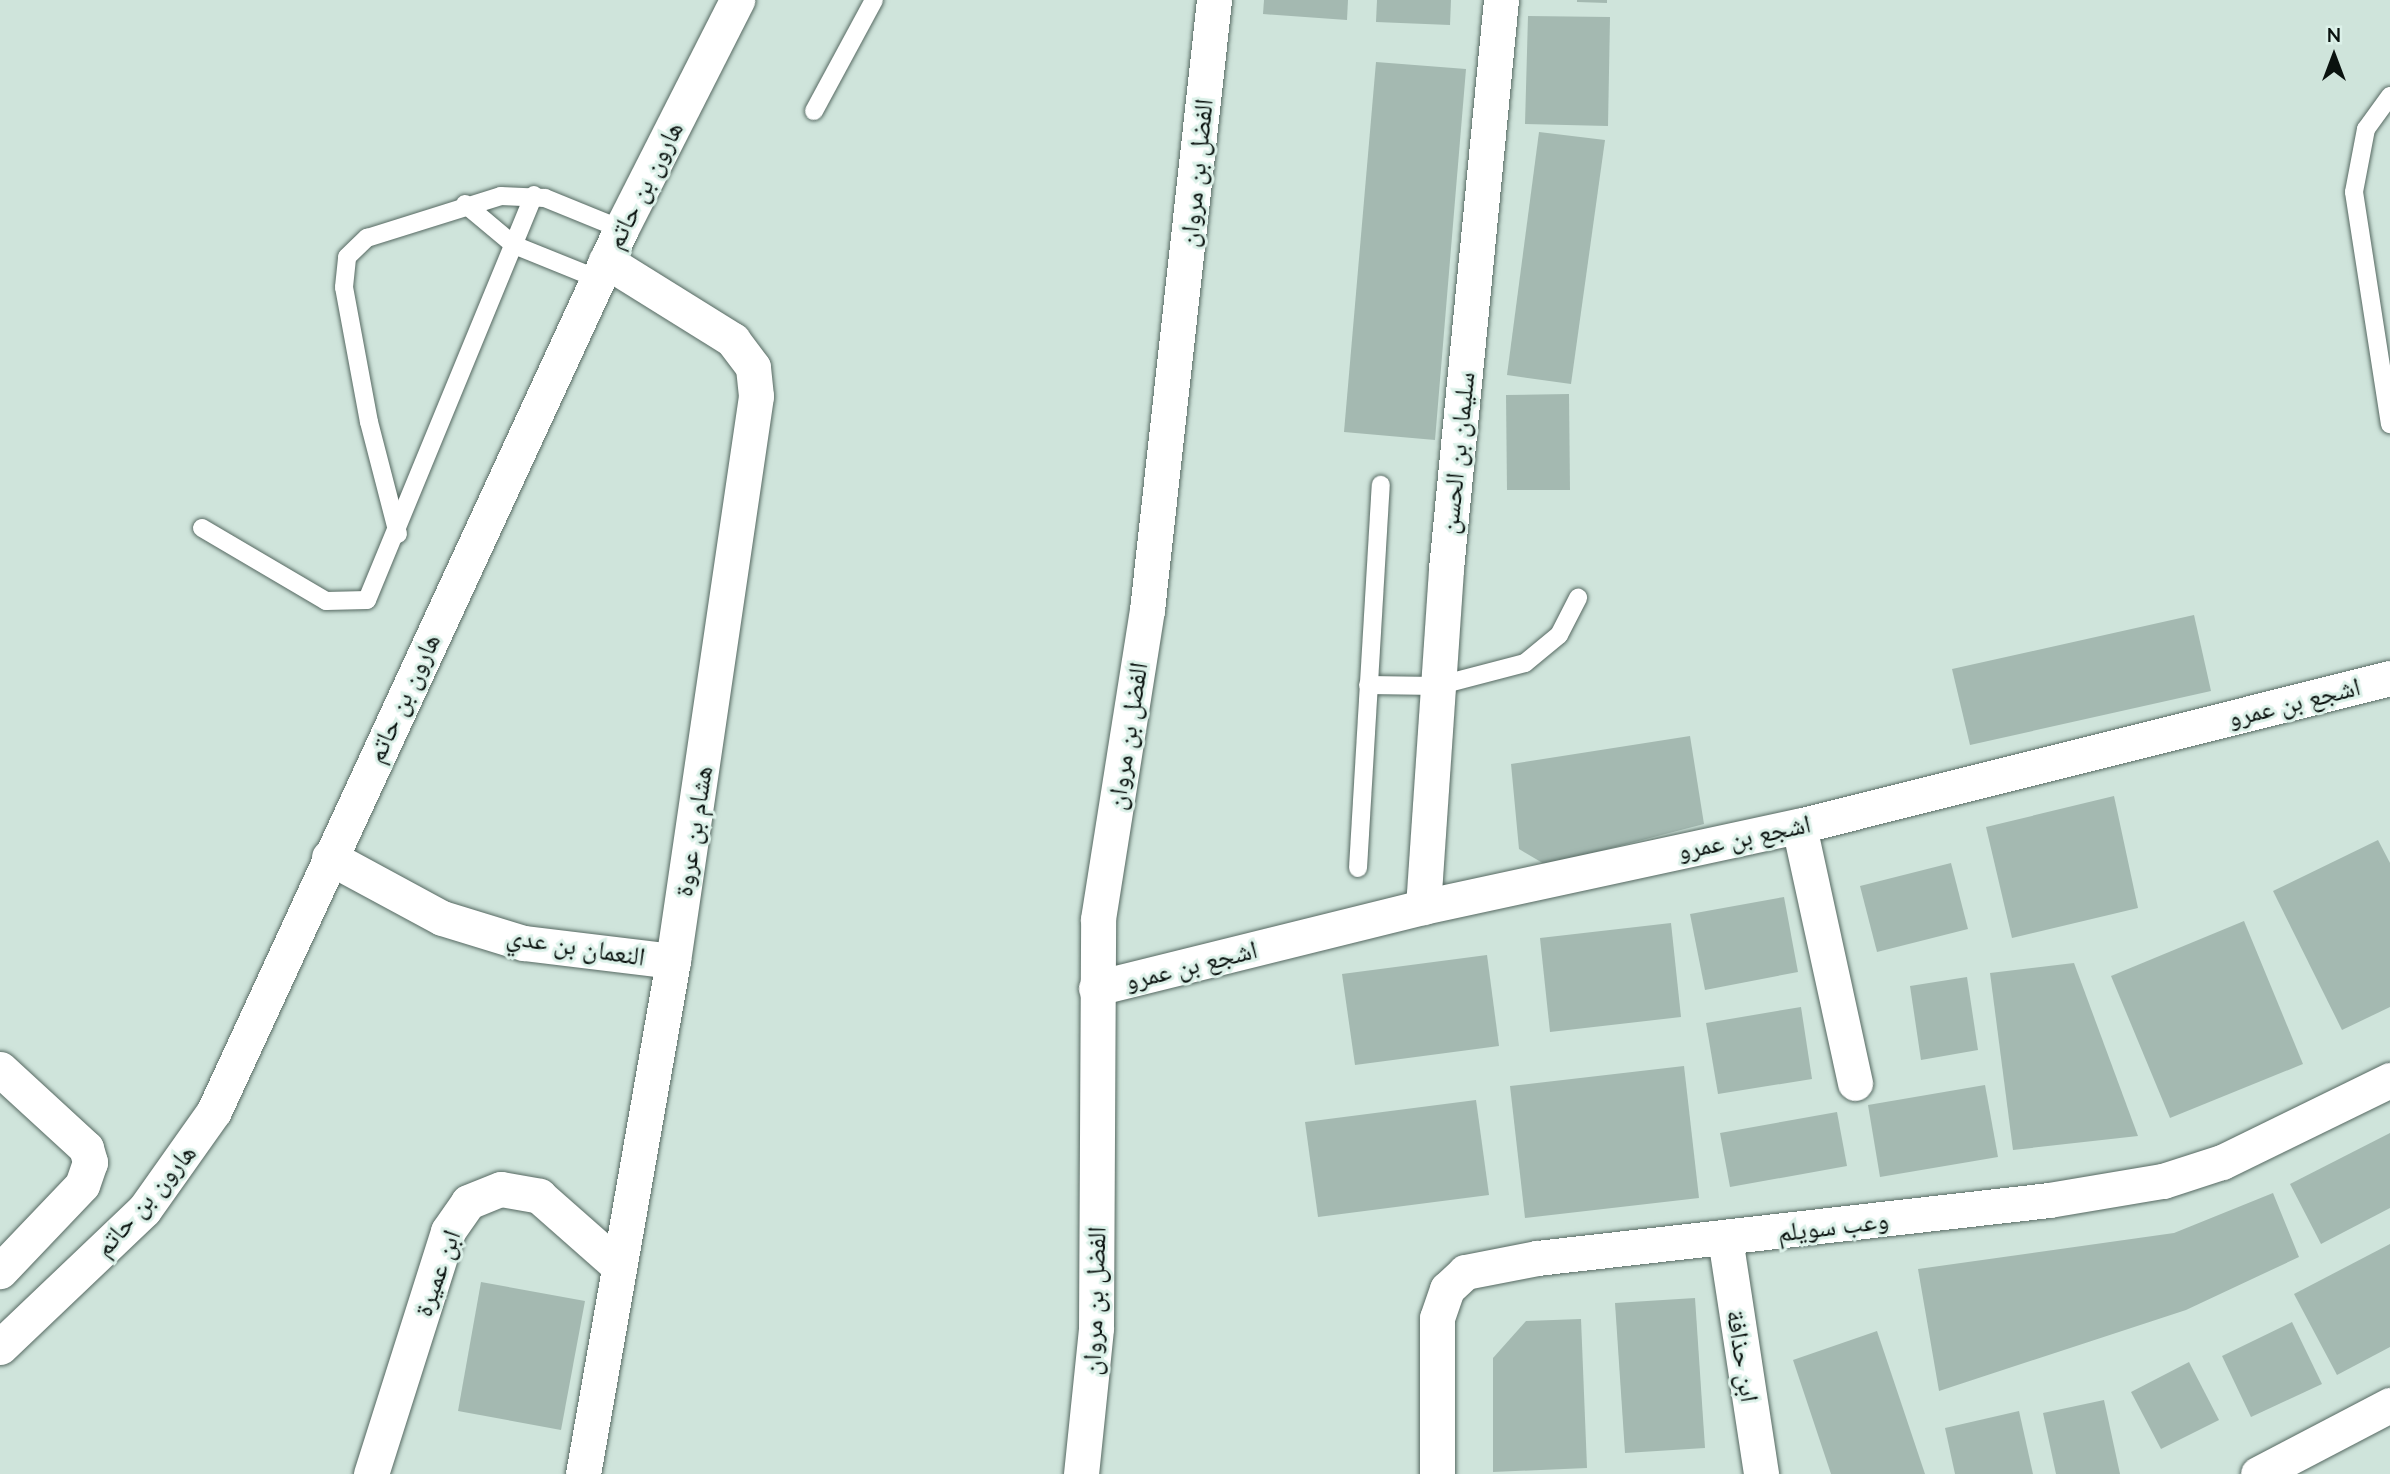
<!DOCTYPE html>
<html>
<head>
<meta charset="utf-8">
<style>
	body { margin:0 }
	#map { position:relative; width:2390px; height:1474px; overflow:hidden; background:#cfe4db; font-family:Mulish,"Noto Naskh Arabic",sans-serif }
	div>[style] { position:absolute }
	.building>* { inset:0; background:#a4b9b1 }
	.roads { filter:drop-shadow(0 0 2px #566962) drop-shadow(0 0 2px #566962) }
	.lane>* { height:18px; margin:-9px; padding:0 9px; transform-origin:9px; border-radius:9px; background:#fff }
	.street>* { height:35px; margin:-17.5px; padding:0 17.5px; transform-origin:17.5px; border-radius:17.5px; background:#fff }
	span { translate:-50% -50%; white-space:nowrap; text-align:center; line-height:1.15; -webkit-text-stroke:6px #dcf1e9; paint-order:stroke }
	.street-label { font-size:26px; color:#0a120f }
	.north { position:absolute; left:2299px; top:21px; width:70px; height:70px; -webkit-text-stroke:5px #dcf1e9; paint-order:stroke; rotate:0deg; font-size:19px; font-weight:700; line-height:28px; text-align:center; color:#0a120f }
	.north::after { content:''; display:block; margin:auto; width:24px; height:32px; background:#0a120f; clip-path:polygon(50% 0,100% 100%,50% 72%,0 100%) }
</style>
</head>
<body>
<div id="map">
	<div class="building">
		<i style="clip-path:polygon(1264px 0,1348px 0,1347px 20px,1263px 14px)"></i>
		<i style="clip-path:polygon(1377px 0,1451px 0,1450px 25px,1376px 22px)"></i>
		<i style="clip-path:polygon(1577px 0,1607px 0,1607px 3px,1577px 2px)"></i>
		<i style="clip-path:polygon(1528px 16px,1610px 17px,1608px 126px,1525px 124px)"></i>
		<i style="clip-path:polygon(1376px 62px,1466px 69px,1435px 440px,1344px 432px)"></i>
		<i style="clip-path:polygon(1539px 132px,1605px 140px,1571px 384px,1507px 375px)"></i>
		<i style="clip-path:polygon(1569px 394px,1570px 490px,1507px 490px,1506px 395px)"></i>
		<i style="clip-path:polygon(2194px 615px,2211px 691px,1970px 745px,1952px 669px)"></i>
		<i style="clip-path:polygon(1690px 736px,1704px 824px,1546px 865px,1519px 849px,1511px 764px)"></i>
		<i style="clip-path:polygon(2114px 796px,2138px 908px,2012px 938px,1986px 827px)"></i>
		<i style="clip-path:polygon(2378px 840px,2390px 863px,2390px 1007px,2342px 1030px,2273px 891px)"></i>
		<i style="clip-path:polygon(1951px 863px,1968px 929px,1877px 952px,1860px 886px)"></i>
		<i style="clip-path:polygon(1784px 897px,1798px 972px,1705px 990px,1690px 914px)"></i>
		<i style="clip-path:polygon(2244px 921px,2303px 1064px,2170px 1118px,2111px 976px)"></i>
		<i style="clip-path:polygon(1671px 923px,1681px 1017px,1550px 1032px,1540px 938px)"></i>
		<i style="clip-path:polygon(1487px 955px,1499px 1046px,1355px 1065px,1342px 974px)"></i>
		<i style="clip-path:polygon(2074px 963px,2138px 1136px,2013px 1150px,1990px 973px)"></i>
		<i style="clip-path:polygon(1967px 977px,1978px 1050px,1921px 1060px,1910px 986px)"></i>
		<i style="clip-path:polygon(1801px 1007px,1812px 1079px,1718px 1094px,1706px 1023px)"></i>
		<i style="clip-path:polygon(1684px 1066px,1699px 1198px,1525px 1218px,1510px 1086px)"></i>
		<i style="clip-path:polygon(1985px 1085px,1998px 1157px,1880px 1177px,1868px 1105px)"></i>
		<i style="clip-path:polygon(1476px 1100px,1489px 1195px,1318px 1217px,1305px 1122px)"></i>
		<i style="clip-path:polygon(1837px 1112px,1847px 1166px,1730px 1187px,1720px 1133px)"></i>
		<i style="clip-path:polygon(2390px 1133px,2390px 1208px,2321px 1244px,2290px 1184px)"></i>
		<i style="clip-path:polygon(2273px 1193px,2299px 1257px,2186px 1310px,1939px 1391px,1918px 1269px,2174px 1233px)"></i>
		<i style="clip-path:polygon(2390px 1244px,2390px 1347px,2337px 1375px,2294px 1294px)"></i>
		<i style="clip-path:polygon(481px 1282px,585px 1301px,561px 1430px,458px 1411px)"></i>
		<i style="clip-path:polygon(1695px 1298px,1705px 1448px,1625px 1453px,1615px 1303px)"></i>
		<i style="clip-path:polygon(1581px 1319px,1587px 1468px,1493px 1472px,1493px 1358px,1526px 1321px)"></i>
		<i style="clip-path:polygon(2292px 1322px,2322px 1384px,2251px 1417px,2222px 1356px)"></i>
		<i style="clip-path:polygon(1877px 1331px,1925px 1474px,1831px 1474px,1793px 1360px)"></i>
		<i style="clip-path:polygon(2189px 1362px,2219px 1420px,2161px 1449px,2131px 1392px)"></i>
		<i style="clip-path:polygon(2104px 1400px,2120px 1474px,2056px 1474px,2043px 1413px)"></i>
		<i style="clip-path:polygon(2019px 1411px,2033px 1474px,1955px 1474px,1945px 1428px)"></i>
	</div>
	<div class="roads">
		<div class="lane">
			<i style="left:2390px;top:96px;width:41px;rotate:126deg"></i>
			<i style="left:2366px;top:129px;width:64px;rotate:100.8deg"></i>
			<i style="left:2354px;top:192px;width:235px;rotate:81.2deg"></i>
			<i style="left:814px;top:111px;width:126px;rotate:-61.6deg"></i>
			<i style="left:465px;top:204px;width:64px;rotate:39.9deg"></i>
			<i style="left:514px;top:245px;width:91px;rotate:22deg"></i>
			<i style="left:202px;top:528px;width:144px;rotate:30.5deg"></i>
			<i style="left:326px;top:601px;width:41px;rotate:-1.4deg"></i>
			<i style="left:367px;top:600px;width:438px;rotate:-67.6deg"></i>
			<i style="left:398px;top:534px;width:116px;rotate:-104.5deg"></i>
			<i style="left:369px;top:422px;width:137px;rotate:-100.5deg"></i>
			<i style="left:344px;top:287px;width:30px;rotate:-84deg"></i>
			<i style="left:347px;top:257px;width:28px;rotate:-44deg"></i>
			<i style="left:367px;top:238px;width:140px;rotate:-17.4deg"></i>
			<i style="left:501px;top:196px;width:44px;rotate:2.6deg"></i>
			<i style="left:545px;top:198px;width:82px;rotate:22.2deg"></i>
			<i style="left:1368px;top:685px;width:69px;rotate:0.8deg"></i>
			<i style="left:1437px;top:686px;width:91px;rotate:-14.6deg"></i>
			<i style="left:1525px;top:663px;width:44px;rotate:-39.5deg"></i>
			<i style="left:1559px;top:635px;width:42px;rotate:-62.8deg"></i>
			<i style="left:1358px;top:868px;width:384px;rotate:-86.6deg"></i>
		</div>
		<div class="street">
			<i style="left:1799px;top:826px;width:263px;rotate:77.7deg"></i>
			<i style="left:329px;top:857px;width:128px;rotate:28.4deg"></i>
			<i style="left:442px;top:918px;width:86px;rotate:17deg"></i>
			<i style="left:524px;top:943px;width:150px;rotate:6.9deg"></i>
			<i style="left:1423px;top:907px;width:339px;rotate:-86.1deg"></i>
			<i style="left:1446px;top:569px;width:572px;rotate:-84.48deg"></i>
			<i style="left:1096px;top:988px;width:337px;rotate:-13.9deg"></i>
			<i style="left:1423px;top:907px;width:385px;rotate:-12.2deg"></i>
			<i style="left:1799px;top:826px;width:609px;rotate:-14.06deg"></i>
			<i style="left:0;top:1069px;width:117px;rotate:42.6deg"></i>
			<i style="left:86px;top:1148px;width:15px;rotate:74deg"></i>
			<i style="left:90px;top:1162px;width:24px;rotate:109deg"></i>
			<i style="left:82px;top:1185px;width:119px;rotate:133.6deg"></i>
			<i style="left:1725px;top:1238px;width:239px;rotate:81.3deg"></i>
			<i style="left:0;top:1347px;width:199px;rotate:-43.6deg"></i>
			<i style="left:144px;top:1210px;width:121px;rotate:-54.7deg"></i>
			<i style="left:214px;top:1111px;width:971px;rotate:-65.23deg"></i>
			<i style="left:621px;top:229px;width:257px;rotate:-63.1deg"></i>
			<i style="left:371px;top:1474px;width:255px;rotate:-72.4deg"></i>
			<i style="left:448px;top:1231px;width:35px;rotate:-55deg"></i>
			<i style="left:468px;top:1202px;width:35px;rotate:-22deg"></i>
			<i style="left:501px;top:1189px;width:39px;rotate:10deg"></i>
			<i style="left:539px;top:1196px;width:103px;rotate:41.4deg"></i>
			<i style="left:583px;top:1474px;width:521px;rotate:-80.05deg"></i>
			<i style="left:673px;top:961px;width:571px;rotate:-81.64deg"></i>
			<i style="left:756px;top:396px;width:29px;rotate:-96deg"></i>
			<i style="left:753px;top:367px;width:34px;rotate:-127deg"></i>
			<i style="left:733px;top:340px;width:150px;rotate:-148.1deg"></i>
			<i style="left:1081px;top:1474px;width:147px;rotate:-84.1deg"></i>
			<i style="left:1096px;top:1328px;width:409px;rotate:-89.7deg"></i>
			<i style="left:1098px;top:919px;width:313px;rotate:-81deg"></i>
			<i style="left:1147px;top:610px;width:614px;rotate:-83.73deg"></i>
			<i style="left:1437px;top:1474px;width:156px;rotate:-90deg"></i>
			<i style="left:1437px;top:1318px;width:31px;rotate:-71deg"></i>
			<i style="left:1447px;top:1289px;width:25px;rotate:-43deg"></i>
			<i style="left:1465px;top:1272px;width:73px;rotate:-11deg"></i>
			<i style="left:1537px;top:1258px;width:515px;rotate:-6.46deg"></i>
			<i style="left:2049px;top:1200px;width:116px;rotate:-9.5deg"></i>
			<i style="left:2163px;top:1181px;width:62px;rotate:-17.9deg"></i>
			<i style="left:2222px;top:1162px;width:187px;rotate:-26deg"></i>
			<i style="left:2258px;top:1474px;width:149px;rotate:-27.6deg"></i>
		</div>
	</div>
	<div class="street-label">
		<span style="left:1196px;top:173px;rotate:-84deg">الفضل بن مروان</span>
		<span style="left:644px;top:185px;rotate:-63deg">هارون بن حاتم</span>
		<span style="left:1457px;top:453px;rotate:-84deg">سليمان بن الحسن</span>
		<span style="left:403px;top:698px;rotate:-65deg">هارون بن حاتم</span>
		<span style="left:2294px;top:702px;rotate:-14deg">اشجع بن عمرو</span>
		<span style="left:1127px;top:736px;rotate:-81deg">الفضل بن مروان</span>
		<span style="left:693px;top:831px;rotate:-81deg">هشام بن عروة</span>
		<span style="left:1744px;top:837px;rotate:-12deg">اشجع بن عمرو</span>
		<span style="left:576px;top:946px;rotate:9deg">النعمان بن عدي</span>
		<span style="left:1191px;top:965px;rotate:-14deg">اشجع بن عمرو</span>
		<span style="left:145px;top:1200px;rotate:-49deg">هارون بن حاتم</span>
		<span style="left:1833px;top:1226px;rotate:-7deg">وعب سويلم</span>
		<span style="left:437px;top:1273px;rotate:-70deg">ابن عميرة</span>
		<span style="left:1094px;top:1301px;rotate:-88deg">الفضل بن مروان</span>
		<span style="left:1743px;top:1356px;rotate:81deg">ابن حذافة</span>
	</div>
	<div class="north">N</div>
</div>
</body>
</html>
